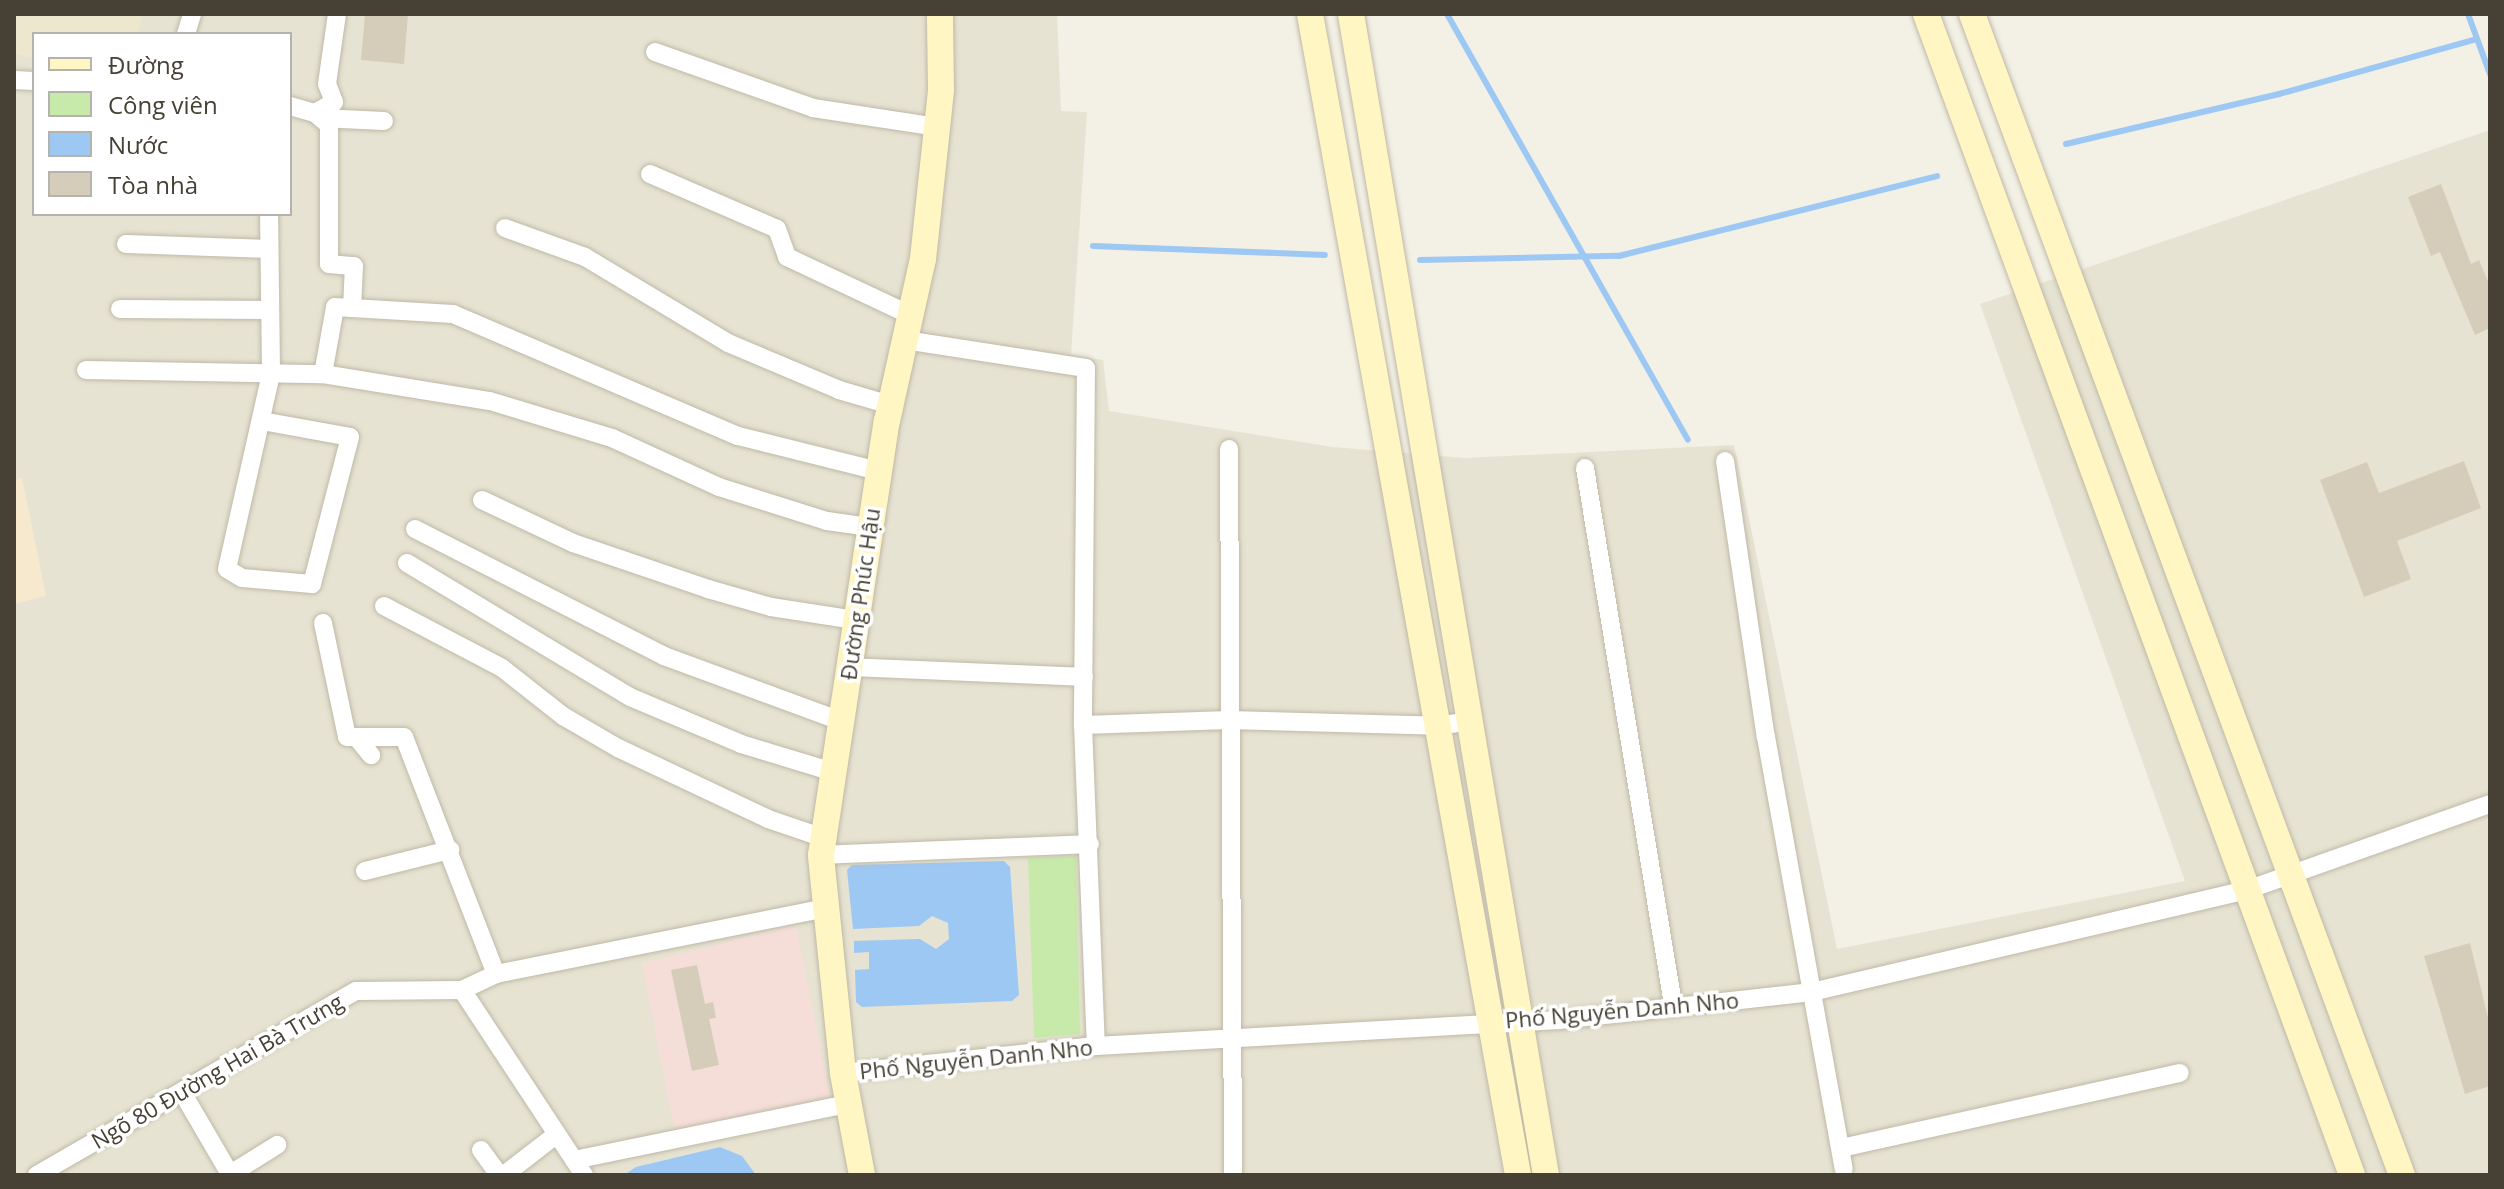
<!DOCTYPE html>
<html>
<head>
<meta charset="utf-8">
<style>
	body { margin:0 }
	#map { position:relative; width:2504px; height:1189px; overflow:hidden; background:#f3f0e5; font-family:"Open Sans",sans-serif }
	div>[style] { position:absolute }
	.residential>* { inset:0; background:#e7e3d2 }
	.commercial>* { inset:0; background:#f7e9ce }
	.education>* { inset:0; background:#ede7ce }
	.medical>* { inset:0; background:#f5ded7 }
	.green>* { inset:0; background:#c7eaab }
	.water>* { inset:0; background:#9dc8f3 }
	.stream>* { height:6px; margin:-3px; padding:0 3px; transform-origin:3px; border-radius:3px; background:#9dc8f3 }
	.building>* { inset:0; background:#d5cdb9 }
	.roads { filter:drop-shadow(0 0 2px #bfb9a7) drop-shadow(0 0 2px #bfb9a7) }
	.street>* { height:18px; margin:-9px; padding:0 9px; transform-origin:9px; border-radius:9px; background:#fff }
	.secondary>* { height:26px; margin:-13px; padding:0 13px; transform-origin:13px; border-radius:13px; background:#fff6c3 }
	span { translate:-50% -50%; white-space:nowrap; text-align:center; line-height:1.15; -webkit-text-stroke:7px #fff; paint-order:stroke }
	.street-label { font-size:22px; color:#464134 }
	.frame { position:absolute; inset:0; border:16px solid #464134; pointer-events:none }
	.legend { position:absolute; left:32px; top:32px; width:260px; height:184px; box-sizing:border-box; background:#fff; border:2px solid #b5b3ae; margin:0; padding:10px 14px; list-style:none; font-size:24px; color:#464134 }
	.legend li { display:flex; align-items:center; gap:16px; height:40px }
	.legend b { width:40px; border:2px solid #b5b3ae }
</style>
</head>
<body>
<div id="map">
	<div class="residential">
		<i style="clip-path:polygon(evenodd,14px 14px,1057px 15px,1061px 111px,1087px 112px,1071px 355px,1103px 360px,1109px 411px,1333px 447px,1465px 458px,1734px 445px,1837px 949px,2185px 881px,1980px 304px,2490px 130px,2490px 1175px,14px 1175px,14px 14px,34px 34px,290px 34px,290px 214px,34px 214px,34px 34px)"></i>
	</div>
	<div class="commercial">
		<i style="clip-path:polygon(22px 478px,46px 596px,14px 604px,14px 480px)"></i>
	</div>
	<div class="education">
		<i style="clip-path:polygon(14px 14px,143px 14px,137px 34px,34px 34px,34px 58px,14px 54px)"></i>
	</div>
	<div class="medical">
		<i style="clip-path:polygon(796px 925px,831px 1100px,675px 1133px,642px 963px)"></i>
	</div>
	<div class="green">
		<i style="clip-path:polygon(1076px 856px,1080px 1034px,1034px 1038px,1028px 858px)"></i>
	</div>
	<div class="water">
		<i style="clip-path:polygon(1004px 861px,1010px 867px,1019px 995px,1012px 1001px,862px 1007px,856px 1002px,855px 970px,869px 969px,869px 952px,854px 953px,854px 941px,920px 939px,936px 949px,949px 939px,948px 923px,932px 916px,919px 926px,853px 929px,847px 870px,852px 865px)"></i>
		<i style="clip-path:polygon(720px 1147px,742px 1156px,756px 1175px,624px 1175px,636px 1167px)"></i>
	</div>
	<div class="stream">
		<i style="left:1447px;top:14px;width:489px;rotate:60.5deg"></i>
		<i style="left:2468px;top:14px;width:64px;rotate:69.9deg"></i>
		<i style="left:2066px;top:144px;width:219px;rotate:-13.2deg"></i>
		<i style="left:2279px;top:94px;width:205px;rotate:-15.5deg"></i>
		<i style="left:1093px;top:246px;width:232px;rotate:2.2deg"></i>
		<i style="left:1420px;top:260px;width:199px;rotate:-1.2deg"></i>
		<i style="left:1619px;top:256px;width:328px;rotate:-14.1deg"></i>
	</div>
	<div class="building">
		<i style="clip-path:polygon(365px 14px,408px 14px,404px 64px,361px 60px)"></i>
		<i style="clip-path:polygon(2441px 184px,2471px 264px,2479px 260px,2490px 286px,2490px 328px,2475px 335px,2440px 252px,2431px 256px,2408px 197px)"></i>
		<i style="clip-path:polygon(2464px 461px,2481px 508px,2397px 541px,2411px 579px,2364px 597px,2320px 480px,2367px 462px,2379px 493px)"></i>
		<i style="clip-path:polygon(2470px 943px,2490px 1026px,2490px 1086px,2465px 1094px,2424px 956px)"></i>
		<i style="clip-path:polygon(697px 965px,705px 1004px,713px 1002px,716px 1018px,709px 1019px,719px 1065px,692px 1071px,671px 970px)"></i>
	</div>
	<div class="roads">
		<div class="street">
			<i style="left:186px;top:34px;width:21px;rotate:-73deg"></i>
			<i style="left:655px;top:52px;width:168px;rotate:19.5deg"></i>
			<i style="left:813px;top:108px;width:125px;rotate:8.7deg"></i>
			<i style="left:14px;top:80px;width:20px;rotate:3deg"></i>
			<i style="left:290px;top:106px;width:26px;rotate:16deg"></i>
			<i style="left:315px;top:113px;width:22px;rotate:-30deg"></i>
			<i style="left:334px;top:102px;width:19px;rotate:-111deg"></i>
			<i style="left:327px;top:84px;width:71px;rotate:-81.9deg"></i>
			<i style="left:315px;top:113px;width:18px;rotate:41deg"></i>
			<i style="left:329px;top:125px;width:139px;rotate:90deg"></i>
			<i style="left:329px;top:264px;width:25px;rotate:5deg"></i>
			<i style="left:354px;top:266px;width:42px;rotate:92.7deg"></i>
			<i style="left:321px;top:118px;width:63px;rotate:2.7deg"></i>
			<i style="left:650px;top:174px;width:138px;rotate:23.4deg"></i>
			<i style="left:777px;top:229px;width:30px;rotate:70deg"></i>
			<i style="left:787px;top:257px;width:136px;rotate:25.2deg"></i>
			<i style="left:505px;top:228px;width:85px;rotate:19.9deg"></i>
			<i style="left:585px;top:257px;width:167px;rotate:31deg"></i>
			<i style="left:728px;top:343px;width:121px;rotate:22.9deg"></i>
			<i style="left:839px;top:390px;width:53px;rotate:16.4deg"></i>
			<i style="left:126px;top:244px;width:143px;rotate:2deg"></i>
			<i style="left:120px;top:309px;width:150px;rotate:0.4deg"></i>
			<i style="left:905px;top:340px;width:183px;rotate:8.8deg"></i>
			<i style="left:1086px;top:368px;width:357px;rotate:90.5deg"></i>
			<i style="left:1083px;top:725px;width:321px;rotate:87.7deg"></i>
			<i style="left:86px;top:370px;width:237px;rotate:1deg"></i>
			<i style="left:323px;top:374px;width:169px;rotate:9.2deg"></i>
			<i style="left:490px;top:401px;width:127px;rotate:16.9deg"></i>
			<i style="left:612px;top:438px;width:118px;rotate:24.6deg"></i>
			<i style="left:719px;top:487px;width:113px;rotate:17.5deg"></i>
			<i style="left:827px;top:521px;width:42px;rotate:8.1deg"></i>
			<i style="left:323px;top:374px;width:68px;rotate:-79.8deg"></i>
			<i style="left:335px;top:307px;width:118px;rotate:3.4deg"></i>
			<i style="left:453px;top:314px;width:310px;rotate:23.2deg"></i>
			<i style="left:738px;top:436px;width:144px;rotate:14deg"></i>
			<i style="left:262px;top:421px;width:89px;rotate:10.3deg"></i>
			<i style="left:350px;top:437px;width:152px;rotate:104.5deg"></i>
			<i style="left:312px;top:584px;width:70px;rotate:-175.1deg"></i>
			<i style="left:242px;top:578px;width:17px;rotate:-149deg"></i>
			<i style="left:227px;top:569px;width:201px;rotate:-77.3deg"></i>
			<i style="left:271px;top:373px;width:159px;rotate:-90.7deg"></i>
			<i style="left:1229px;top:449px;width:726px;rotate:89.68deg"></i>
			<i style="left:1725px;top:461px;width:279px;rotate:81.6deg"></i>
			<i style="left:1766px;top:737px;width:439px;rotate:79.8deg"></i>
			<i style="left:1585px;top:468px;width:543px;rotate:80.68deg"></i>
			<i style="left:482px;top:500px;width:101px;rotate:25.3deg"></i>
			<i style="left:573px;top:543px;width:143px;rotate:18.8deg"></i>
			<i style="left:708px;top:589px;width:66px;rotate:15.9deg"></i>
			<i style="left:771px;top:607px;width:85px;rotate:8.8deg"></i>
			<i style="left:415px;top:529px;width:280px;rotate:27deg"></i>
			<i style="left:664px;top:656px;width:189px;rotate:20.2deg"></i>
			<i style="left:407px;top:563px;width:260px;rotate:31deg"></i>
			<i style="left:630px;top:697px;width:121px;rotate:22.9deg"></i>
			<i style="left:741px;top:744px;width:96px;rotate:16.9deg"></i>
			<i style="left:384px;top:606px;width:133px;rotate:27.7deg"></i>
			<i style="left:502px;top:668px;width:78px;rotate:38.2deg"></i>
			<i style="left:563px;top:716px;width:64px;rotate:30.2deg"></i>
			<i style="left:618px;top:748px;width:166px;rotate:25.3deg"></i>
			<i style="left:768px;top:819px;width:59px;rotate:18.7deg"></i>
			<i style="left:323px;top:623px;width:116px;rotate:78.1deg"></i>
			<i style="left:347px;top:737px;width:57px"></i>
			<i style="left:404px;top:737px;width:254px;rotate:68.8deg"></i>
			<i style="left:849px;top:667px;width:235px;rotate:2.4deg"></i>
			<i style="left:1083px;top:725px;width:146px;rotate:-2deg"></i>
			<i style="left:1229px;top:720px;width:209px;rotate:1.6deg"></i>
			<i style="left:1438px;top:726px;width:31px;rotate:-9deg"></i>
			<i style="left:358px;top:739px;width:21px;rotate:51deg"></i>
			<i style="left:821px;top:855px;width:269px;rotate:-2.3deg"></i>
			<i style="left:365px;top:871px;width:88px;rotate:-13.9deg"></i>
			<i style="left:462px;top:990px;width:222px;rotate:56.6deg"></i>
			<i style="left:843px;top:1073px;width:254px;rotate:-6.1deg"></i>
			<i style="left:1096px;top:1046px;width:464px;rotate:-3.2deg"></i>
			<i style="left:1559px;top:1020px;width:255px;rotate:-6.3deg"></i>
			<i style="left:1812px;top:992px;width:447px;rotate:-13.2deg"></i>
			<i style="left:2247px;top:890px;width:258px;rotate:-19.5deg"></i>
			<i style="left:182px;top:1092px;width:95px;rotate:59.7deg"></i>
			<i style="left:1841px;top:1148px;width:347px;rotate:-12.5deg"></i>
			<i style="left:481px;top:1150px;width:31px;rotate:54deg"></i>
			<i style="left:574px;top:1160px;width:280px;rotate:-11.6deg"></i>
			<i style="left:37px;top:1175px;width:368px;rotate:-30deg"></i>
			<i style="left:356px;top:991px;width:106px;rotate:-0.5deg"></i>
			<i style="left:462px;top:990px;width:38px;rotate:-25deg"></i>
			<i style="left:496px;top:974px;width:336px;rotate:-11.3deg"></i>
			<i style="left:229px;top:1175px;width:57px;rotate:-32deg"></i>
			<i style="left:504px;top:1175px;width:66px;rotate:-37.6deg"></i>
		</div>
		<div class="secondary">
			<i style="left:1310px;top:14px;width:1179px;rotate:79.84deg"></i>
			<i style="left:1351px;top:14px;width:1177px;rotate:80.47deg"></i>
			<i style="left:1926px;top:14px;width:1237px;rotate:69.85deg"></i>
			<i style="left:1972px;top:14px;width:1238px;rotate:69.68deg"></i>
			<i style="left:862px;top:1175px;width:104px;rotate:-100.6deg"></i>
			<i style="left:843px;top:1073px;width:219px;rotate:-95.8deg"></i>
			<i style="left:821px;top:855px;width:439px;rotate:-81.4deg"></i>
			<i style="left:887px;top:421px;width:166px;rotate:-77.5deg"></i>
			<i style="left:923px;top:259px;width:170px;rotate:-83.9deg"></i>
			<i style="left:941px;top:90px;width:76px;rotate:-90.8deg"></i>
		</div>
	</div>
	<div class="street-label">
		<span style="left:860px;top:594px;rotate:-82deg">Đường Phúc Hậu</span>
		<span style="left:1622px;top:1010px;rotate:-5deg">Phố Nguyễn Danh Nho</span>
		<span style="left:976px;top:1059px;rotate:-6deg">Phố Nguyễn Danh Nho</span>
		<span style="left:217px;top:1071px;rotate:-30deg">Ngõ 80 Đường Hai Bà Trưng</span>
	</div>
	<div class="frame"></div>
	<ul class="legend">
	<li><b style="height:10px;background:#fff6c3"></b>Đường</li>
	<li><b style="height:22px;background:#c7eaab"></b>Công viên</li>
	<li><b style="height:22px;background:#9dc8f3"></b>Nước</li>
	<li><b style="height:22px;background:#d5cdb9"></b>Tòa nhà</li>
	</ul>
</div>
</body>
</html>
